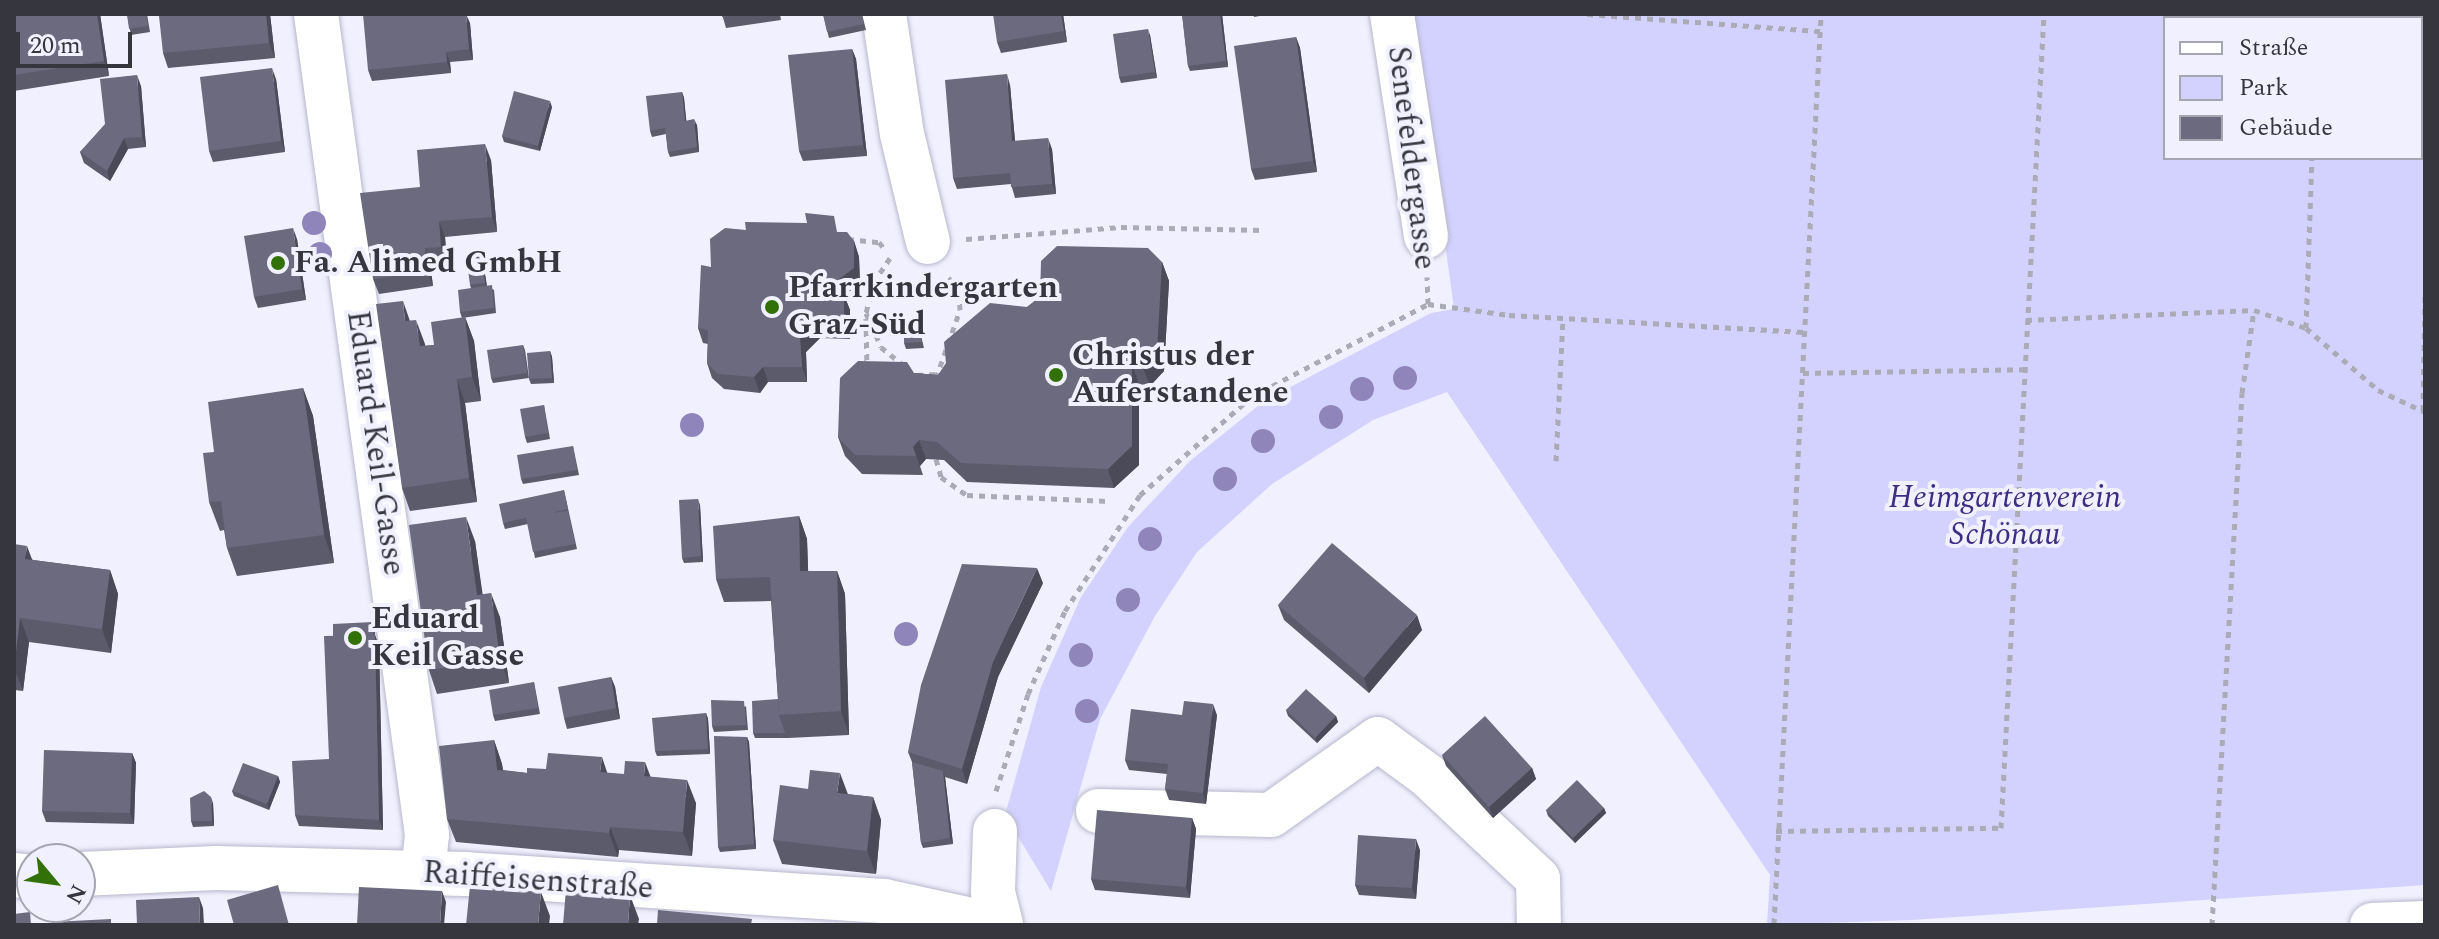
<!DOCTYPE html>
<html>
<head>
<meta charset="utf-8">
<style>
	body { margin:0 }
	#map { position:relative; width:2439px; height:939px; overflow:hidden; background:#f0f0fe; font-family:Spectral,serif }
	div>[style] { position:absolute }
	.green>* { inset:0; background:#d3d1fe }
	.path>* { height:5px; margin-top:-2.5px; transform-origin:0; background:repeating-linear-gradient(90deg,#ababb7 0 6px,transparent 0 12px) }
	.roads { filter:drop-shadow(0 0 2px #b8b7cd) drop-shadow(0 0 2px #b8b7cd) }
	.minor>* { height:44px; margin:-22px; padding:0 22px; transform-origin:22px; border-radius:22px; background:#fff }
	.trees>* { width:24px; height:24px; margin:-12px; border-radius:50%; background:#8f85bb }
	.wall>* { inset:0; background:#5c5b6c }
	.shaded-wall>* { inset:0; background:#4b4a58 }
	.building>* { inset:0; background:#6b6a7e }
	.dots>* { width:22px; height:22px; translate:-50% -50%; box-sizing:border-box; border:4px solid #f0f0fe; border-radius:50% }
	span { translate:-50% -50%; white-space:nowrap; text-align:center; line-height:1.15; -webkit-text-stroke:8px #f0f0fe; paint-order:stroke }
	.street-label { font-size:32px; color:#36363f }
	.poi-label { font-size:32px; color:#36363f; font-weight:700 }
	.left { translate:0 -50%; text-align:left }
	.park-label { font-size:32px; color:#3f2d85; font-style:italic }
	.frame { position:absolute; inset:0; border:16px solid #36363f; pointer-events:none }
	.legend { position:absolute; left:2163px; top:16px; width:260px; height:144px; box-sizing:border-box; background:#f0f0fe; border:2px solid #a6a6b2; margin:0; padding:10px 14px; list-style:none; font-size:24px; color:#36363f }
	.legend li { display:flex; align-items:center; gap:16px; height:40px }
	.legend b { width:40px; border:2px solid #a6a6b2 }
	.north { position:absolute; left:16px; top:843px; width:80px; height:80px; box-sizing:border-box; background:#f0f0fe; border:2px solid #a6a6b2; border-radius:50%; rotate:119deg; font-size:22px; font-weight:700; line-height:32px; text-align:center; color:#36363f }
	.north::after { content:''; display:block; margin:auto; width:28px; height:36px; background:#317107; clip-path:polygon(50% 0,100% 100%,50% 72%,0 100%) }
	.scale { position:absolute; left:16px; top:32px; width:116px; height:36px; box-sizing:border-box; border:4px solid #36363f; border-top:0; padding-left:10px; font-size:24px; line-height:28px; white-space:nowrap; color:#36363f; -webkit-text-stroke:6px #f0f0fe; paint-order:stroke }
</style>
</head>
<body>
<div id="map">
	<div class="green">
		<i style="clip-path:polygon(evenodd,1414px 14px,2425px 14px,2425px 885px,1912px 920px,1767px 925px,1770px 875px,1447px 392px,1373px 420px,1272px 484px,1197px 552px,1155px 616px,1100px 719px,1051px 891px,1005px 815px,1041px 687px,1081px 597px,1128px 527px,1190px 461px,1264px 401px,1431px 313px,1454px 309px,1414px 14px,2165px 18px,2421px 18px,2421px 158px,2165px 158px,2165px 18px)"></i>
	</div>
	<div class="path">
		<i style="left:1587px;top:14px;width:234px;rotate:4.2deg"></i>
		<i style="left:2314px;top:18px;width:4px;rotate:-90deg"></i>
		<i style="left:848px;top:239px;width:31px;rotate:6deg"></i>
		<i style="left:879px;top:242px;width:11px;rotate:52deg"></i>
		<i style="left:966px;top:239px;width:155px;rotate:-4.4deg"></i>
		<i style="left:1121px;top:227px;width:143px;rotate:1.2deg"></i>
		<i style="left:890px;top:258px;width:30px;rotate:124deg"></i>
		<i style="left:873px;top:283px;width:31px;rotate:103deg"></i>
		<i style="left:866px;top:313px;width:37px;rotate:66deg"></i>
		<i style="left:881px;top:347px;width:27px;rotate:39deg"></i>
		<i style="left:1428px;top:304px;width:82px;rotate:7.7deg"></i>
		<i style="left:1509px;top:315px;width:295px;rotate:3.3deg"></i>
		<i style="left:866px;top:318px;width:50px;rotate:88.9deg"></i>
		<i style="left:2026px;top:320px;width:228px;rotate:-2.5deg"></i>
		<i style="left:2254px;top:310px;width:55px;rotate:19.1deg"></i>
		<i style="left:2306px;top:328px;width:95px;rotate:40.7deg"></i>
		<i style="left:2378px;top:390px;width:52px;rotate:25.1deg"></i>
		<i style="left:2306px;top:328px;width:170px;rotate:-88deg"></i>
		<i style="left:1803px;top:373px;width:221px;rotate:-1deg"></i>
		<i style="left:917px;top:375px;width:20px;rotate:-3deg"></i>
		<i style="left:936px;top:378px;width:72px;rotate:-70.6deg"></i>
		<i style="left:960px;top:310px;width:18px;rotate:-93deg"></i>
		<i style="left:959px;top:292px;width:19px;rotate:-126deg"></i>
		<i style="left:2423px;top:411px;width:118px;rotate:-89deg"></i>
		<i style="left:936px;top:459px;width:19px;rotate:74deg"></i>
		<i style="left:941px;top:477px;width:32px;rotate:35deg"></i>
		<i style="left:967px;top:495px;width:142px;rotate:2.4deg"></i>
		<i style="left:1556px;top:461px;width:143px;rotate:-87.2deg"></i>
		<i style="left:996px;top:791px;width:102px;rotate:-71.7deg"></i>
		<i style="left:1028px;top:694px;width:91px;rotate:-66deg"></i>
		<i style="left:1065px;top:611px;width:138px;rotate:-57.1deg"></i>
		<i style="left:1140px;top:495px;width:148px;rotate:-41.4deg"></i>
		<i style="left:1251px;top:397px;width:200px;rotate:-27.7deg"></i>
		<i style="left:1428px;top:304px;width:27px;rotate:-92deg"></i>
		<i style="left:1776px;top:831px;width:225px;rotate:-0.8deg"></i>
		<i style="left:2001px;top:828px;width:815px;rotate:-86.98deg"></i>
		<i style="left:1774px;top:924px;width:911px;rotate:-87.04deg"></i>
		<i style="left:2212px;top:925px;width:533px;rotate:-86.77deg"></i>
		<i style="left:2242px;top:393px;width:84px;rotate:-81.8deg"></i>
	</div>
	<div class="roads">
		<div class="minor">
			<i style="left:316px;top:14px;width:828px;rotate:82.3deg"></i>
			<i style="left:427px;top:835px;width:38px;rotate:96deg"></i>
			<i style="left:884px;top:14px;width:121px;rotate:81.5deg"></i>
			<i style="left:902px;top:134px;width:111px;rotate:76.5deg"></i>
			<i style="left:1392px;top:14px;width:225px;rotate:81.3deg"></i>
			<i style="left:1098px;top:811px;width:173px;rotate:1.3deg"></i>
			<i style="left:1271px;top:815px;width:131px;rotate:-35.4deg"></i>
			<i style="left:1378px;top:739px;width:61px;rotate:36.3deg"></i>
			<i style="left:1427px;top:775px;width:152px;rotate:43.1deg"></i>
			<i style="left:1538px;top:879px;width:46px;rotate:88.8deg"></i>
			<i style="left:995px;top:831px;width:61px;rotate:91.9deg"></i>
			<i style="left:993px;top:892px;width:34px;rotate:76deg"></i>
			<i style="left:80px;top:874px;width:136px;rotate:-2.5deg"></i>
			<i style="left:216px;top:868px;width:250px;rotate:1.4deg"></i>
			<i style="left:466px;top:874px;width:419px;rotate:3.7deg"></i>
			<i style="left:884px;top:901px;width:113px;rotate:12.3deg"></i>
			<i style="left:14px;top:875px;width:18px;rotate:6deg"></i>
			<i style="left:2372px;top:925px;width:53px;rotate:-2.2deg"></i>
		</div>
	</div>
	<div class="trees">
		<i style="left:314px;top:223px"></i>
		<i style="left:320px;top:254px"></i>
		<i style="left:1405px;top:378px"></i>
		<i style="left:1362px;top:389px"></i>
		<i style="left:1331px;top:417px"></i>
		<i style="left:692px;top:425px"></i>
		<i style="left:1263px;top:441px"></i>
		<i style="left:1225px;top:479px"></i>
		<i style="left:1150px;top:539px"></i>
		<i style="left:1128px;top:600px"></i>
		<i style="left:906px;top:634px"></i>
		<i style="left:1081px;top:655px"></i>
		<i style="left:1087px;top:711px"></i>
	</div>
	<div class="wall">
		<i style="clip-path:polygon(14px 14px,100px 14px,109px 76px,14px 91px)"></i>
		<i style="clip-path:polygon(127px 14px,147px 14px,150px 32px,131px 35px)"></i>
		<i style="clip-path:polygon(171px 14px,270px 14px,275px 58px,168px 68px,163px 53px)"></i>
		<i style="clip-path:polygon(722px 14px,780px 14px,781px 20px,726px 28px)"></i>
		<i style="clip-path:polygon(823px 14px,862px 14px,866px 30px,829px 38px)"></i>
		<i style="clip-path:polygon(1063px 14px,1067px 42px,1001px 53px,997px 42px)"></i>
		<i style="clip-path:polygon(1182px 14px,1222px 14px,1228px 67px,1190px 71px,1188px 66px)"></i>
		<i style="clip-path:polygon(1253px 14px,1271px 14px,1254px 17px)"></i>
		<i style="clip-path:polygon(442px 15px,470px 23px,473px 60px,450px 62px,451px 73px,372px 81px,368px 70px)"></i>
		<i style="clip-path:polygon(1150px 35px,1157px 78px,1121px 83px,1119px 77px)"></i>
		<i style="clip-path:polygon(1296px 37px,1300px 48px,1317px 172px,1255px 180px,1251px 169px)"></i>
		<i style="clip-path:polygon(852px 49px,856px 59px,867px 156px,803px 161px,799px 151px)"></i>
		<i style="clip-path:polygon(276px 79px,285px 152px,213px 162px,209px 151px)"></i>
		<i style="clip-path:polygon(1010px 85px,1015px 141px,1052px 149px,1056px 194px,1015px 198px,1011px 184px,957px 189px,953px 178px)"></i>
		<i style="clip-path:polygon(141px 86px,146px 147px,128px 149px,110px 181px,84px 163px,80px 152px)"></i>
		<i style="clip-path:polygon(682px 92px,684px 98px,686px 121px,697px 125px,699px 152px,670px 157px,668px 152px,666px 134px,652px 137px,650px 131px)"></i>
		<i style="clip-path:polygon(552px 107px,540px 151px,504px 142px,502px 136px)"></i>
		<i style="clip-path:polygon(491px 160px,497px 232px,445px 237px,447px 262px,430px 264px,433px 286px,379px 294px,373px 279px,420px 187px)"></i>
		<i style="clip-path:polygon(746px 230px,840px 232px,854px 241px,859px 257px,860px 284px,844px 295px,850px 310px,850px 339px,820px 338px,806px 352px,807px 382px,768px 382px,760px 393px,724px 389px,712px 378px,707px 363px,708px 344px,703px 343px,698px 328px,711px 267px)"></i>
		<i style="clip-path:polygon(297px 239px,306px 300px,258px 308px,254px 297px)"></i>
		<i style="clip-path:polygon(481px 253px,483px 259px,487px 286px,494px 290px,496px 313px,462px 318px,460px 312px,471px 288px,470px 285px)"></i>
		<i style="clip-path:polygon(1162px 262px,1169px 281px,1164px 371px,1150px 386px,1139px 384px,1139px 465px,1114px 488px,967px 482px,944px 460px,926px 459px,920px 466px,923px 475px,862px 474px,845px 456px,838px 437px,914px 373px,938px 375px,1040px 297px)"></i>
		<i style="clip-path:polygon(465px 317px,474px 341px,481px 401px,465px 403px,477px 502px,410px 511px,402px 488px,410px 321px,425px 346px,434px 345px)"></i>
		<i style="clip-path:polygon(919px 327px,924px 348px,906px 349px,904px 343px)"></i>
		<i style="clip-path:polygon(523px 345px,525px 350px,529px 378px,493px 383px,491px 378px)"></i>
		<i style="clip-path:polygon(550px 351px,552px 357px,554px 383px,531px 384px,529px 379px)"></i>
		<i style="clip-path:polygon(303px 388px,313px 416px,334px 563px,237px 576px,227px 548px,224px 530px,220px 531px,209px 502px,214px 452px)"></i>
		<i style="clip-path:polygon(544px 405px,550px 439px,527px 443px,525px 437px)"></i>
		<i style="clip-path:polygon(573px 446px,579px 475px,523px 484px,521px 479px)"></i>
		<i style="clip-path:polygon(564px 490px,577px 549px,535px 558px,528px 524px,505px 529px,503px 523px)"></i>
		<i style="clip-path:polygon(700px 505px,703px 562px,684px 563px,682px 558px)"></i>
		<i style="clip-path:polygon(799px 516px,807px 539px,808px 571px,837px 571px,845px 594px,849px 735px,788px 738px,755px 738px,753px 733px,778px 699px,771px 601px,724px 602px,716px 579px)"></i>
		<i style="clip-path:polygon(475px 541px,482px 594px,500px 617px,509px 683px,437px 694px,429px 670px)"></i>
		<i style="clip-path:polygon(14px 544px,33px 560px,110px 570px,118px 594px,111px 653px,29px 642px,23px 691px,14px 690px)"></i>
		<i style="clip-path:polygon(1043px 583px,998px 677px,967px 784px,945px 777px,953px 844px,923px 848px,921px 843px,912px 762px,908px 752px)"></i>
		<i style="clip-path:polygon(1278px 605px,1422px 630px,1369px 693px,1284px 620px)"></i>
		<i style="clip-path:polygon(373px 622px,375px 627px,375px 635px,379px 646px,383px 830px,299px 826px,295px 815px,329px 759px,334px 636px)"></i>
		<i style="clip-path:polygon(611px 677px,615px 687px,620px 719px,567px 729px,564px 718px)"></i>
		<i style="clip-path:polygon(534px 682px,540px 714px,495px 721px,493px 715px)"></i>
		<i style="clip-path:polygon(746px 706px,748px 730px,714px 732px,712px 726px)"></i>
		<i style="clip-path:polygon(1286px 710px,1336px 716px,1338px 722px,1317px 743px,1288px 716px)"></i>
		<i style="clip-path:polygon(706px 713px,708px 719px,710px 754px,657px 756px,655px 751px)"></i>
		<i style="clip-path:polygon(1182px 715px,1217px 715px,1206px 804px,1169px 800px,1165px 789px,1167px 774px,1129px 770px,1125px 760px)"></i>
		<i style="clip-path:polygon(747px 737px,749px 742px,756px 849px,720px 852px,718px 847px)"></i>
		<i style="clip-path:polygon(494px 740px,502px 764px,503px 770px,527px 773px,607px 773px,650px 777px,696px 803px,692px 856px,619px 850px,618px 857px,456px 842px,447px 819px)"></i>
		<i style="clip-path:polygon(132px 753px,136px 763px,134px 824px,46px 822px,42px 811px)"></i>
		<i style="clip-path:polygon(1442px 755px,1532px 768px,1536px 779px,1493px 818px,1446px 766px)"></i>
		<i style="clip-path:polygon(278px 776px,280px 782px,269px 810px,234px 796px,232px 791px)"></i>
		<i style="clip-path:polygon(847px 794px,873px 797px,881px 820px,876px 874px,782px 864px,773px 840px)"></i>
		<i style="clip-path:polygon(213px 803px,214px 826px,193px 827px,191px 821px)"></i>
		<i style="clip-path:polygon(1604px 808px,1606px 813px,1575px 843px,1548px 816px,1546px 810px)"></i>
		<i style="clip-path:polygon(1192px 818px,1196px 829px,1190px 898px,1095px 890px,1091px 879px)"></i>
		<i style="clip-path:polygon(1420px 850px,1416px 899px,1359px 895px,1355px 885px)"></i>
	</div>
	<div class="shaded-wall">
		<i style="clip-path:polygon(97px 14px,100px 14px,109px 76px,104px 61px)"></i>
		<i style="clip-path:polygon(266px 14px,270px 14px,275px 58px,269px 43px)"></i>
		<i style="clip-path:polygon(466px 14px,470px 23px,473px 60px,469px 49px)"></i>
		<i style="clip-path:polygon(1061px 14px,1063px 14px,1067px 42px,1064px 31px)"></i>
		<i style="clip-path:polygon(1220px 14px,1222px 14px,1228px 67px,1226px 61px)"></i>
		<i style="clip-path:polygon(1148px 29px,1150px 35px,1157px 78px,1155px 72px)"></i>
		<i style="clip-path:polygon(1296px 37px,1300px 48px,1317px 172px,1313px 161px)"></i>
		<i style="clip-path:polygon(852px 49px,856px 59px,867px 156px,863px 145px)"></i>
		<i style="clip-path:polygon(446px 52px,450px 62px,451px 73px,447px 62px)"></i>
		<i style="clip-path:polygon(272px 68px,276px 79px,285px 152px,281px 141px)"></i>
		<i style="clip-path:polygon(1007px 74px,1010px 85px,1016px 152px,1012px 141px)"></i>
		<i style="clip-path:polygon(137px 75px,141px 86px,146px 147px,142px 137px)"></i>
		<i style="clip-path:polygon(682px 92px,684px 98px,687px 127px,685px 121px)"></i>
		<i style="clip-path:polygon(550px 101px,552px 107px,540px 151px,538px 146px)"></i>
		<i style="clip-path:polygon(694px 119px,697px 125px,699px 152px,697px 147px)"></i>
		<i style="clip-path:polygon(124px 138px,128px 149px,110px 181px,107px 171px)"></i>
		<i style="clip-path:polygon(1048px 138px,1052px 149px,1056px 194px,1052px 184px)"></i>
		<i style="clip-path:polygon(485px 144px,491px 160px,497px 232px,492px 217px)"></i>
		<i style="clip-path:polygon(439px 221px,445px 237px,447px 262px,441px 247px)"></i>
		<i style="clip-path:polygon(293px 228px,297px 239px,306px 300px,302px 289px)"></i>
		<i style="clip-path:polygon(854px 241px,859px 257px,860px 284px,844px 295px,850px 310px,850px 339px,844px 324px,838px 280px)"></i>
		<i style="clip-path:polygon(425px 248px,430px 264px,433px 286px,427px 271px)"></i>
		<i style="clip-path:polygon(481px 253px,483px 259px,487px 289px,485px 283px)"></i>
		<i style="clip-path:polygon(1162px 262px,1169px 281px,1164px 371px,1150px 386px,1143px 368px)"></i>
		<i style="clip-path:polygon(403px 301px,411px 324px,405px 321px)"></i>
		<i style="clip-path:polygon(465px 317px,474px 341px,481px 401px,472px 377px)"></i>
		<i style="clip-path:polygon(416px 320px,425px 344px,429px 370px,420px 346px)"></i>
		<i style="clip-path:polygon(814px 323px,820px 338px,806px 352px,807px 382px,802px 367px,800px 337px)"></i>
		<i style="clip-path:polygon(550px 351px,552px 357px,554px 383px,552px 378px)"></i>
		<i style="clip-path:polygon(1132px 365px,1139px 384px,1139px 465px,1114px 488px,1108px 469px)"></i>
		<i style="clip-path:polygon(763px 367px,768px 382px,760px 393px,754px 377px)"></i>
		<i style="clip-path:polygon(457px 379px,465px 403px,477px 502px,469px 478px)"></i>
		<i style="clip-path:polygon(303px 388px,313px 416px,334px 563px,324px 535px)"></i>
		<i style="clip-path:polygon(919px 440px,926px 459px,920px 466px,913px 447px)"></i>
		<i style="clip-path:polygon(698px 499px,700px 505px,703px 562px,701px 556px)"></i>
		<i style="clip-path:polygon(799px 516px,807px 539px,809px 595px,800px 571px)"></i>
		<i style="clip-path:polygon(466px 517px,475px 541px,486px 618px,477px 595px)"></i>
		<i style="clip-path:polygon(27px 546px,36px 570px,25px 559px)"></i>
		<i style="clip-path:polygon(1037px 568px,1043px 583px,998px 677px,967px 784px,962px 769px,993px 662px)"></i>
		<i style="clip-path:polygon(110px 570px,118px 594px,111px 653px,102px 629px)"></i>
		<i style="clip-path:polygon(837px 571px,845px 594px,849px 735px,841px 711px)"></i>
		<i style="clip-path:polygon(491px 593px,500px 617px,509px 683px,500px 659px)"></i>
		<i style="clip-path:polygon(1417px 615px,1422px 630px,1369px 693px,1364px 678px)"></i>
		<i style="clip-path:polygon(20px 618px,29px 642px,23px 691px,14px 668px)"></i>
		<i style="clip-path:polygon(375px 635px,379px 646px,383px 830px,379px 820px)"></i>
		<i style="clip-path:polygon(611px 677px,615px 687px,620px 719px,616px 708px)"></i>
		<i style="clip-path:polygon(1213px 704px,1217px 715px,1206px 804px,1203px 793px)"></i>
		<i style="clip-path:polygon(706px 713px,708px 719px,710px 754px,708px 749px)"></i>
		<i style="clip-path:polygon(1336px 716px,1338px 722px,1317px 743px,1315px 738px)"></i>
		<i style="clip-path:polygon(747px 737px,749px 742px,756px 849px,754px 844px)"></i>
		<i style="clip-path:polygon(494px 740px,502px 764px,506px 793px,497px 770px)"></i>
		<i style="clip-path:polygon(132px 753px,136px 763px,134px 824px,130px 813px)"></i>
		<i style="clip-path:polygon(602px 757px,610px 781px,600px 772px)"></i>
		<i style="clip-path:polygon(645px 762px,654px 786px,644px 776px)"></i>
		<i style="clip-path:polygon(1532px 768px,1536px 779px,1493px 818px,1489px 807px)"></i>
		<i style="clip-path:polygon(943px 771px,945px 777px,953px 844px,950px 838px)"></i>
		<i style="clip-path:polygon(840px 773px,849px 797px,837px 793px)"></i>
		<i style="clip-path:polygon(278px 776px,280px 782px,269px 810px,267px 804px)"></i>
		<i style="clip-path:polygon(687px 780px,696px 803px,692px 856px,683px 832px)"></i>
		<i style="clip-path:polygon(211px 797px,213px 803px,214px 826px,212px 821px)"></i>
		<i style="clip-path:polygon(873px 797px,881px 820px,876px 874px,867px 851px)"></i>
		<i style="clip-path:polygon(1604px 808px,1606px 813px,1575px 843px,1573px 838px)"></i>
		<i style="clip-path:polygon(1192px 818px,1196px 829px,1190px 898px,1186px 887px)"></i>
		<i style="clip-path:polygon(610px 827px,619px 850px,618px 857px,609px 833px)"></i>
		<i style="clip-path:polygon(1416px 839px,1420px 850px,1416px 899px,1412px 888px)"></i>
		<i style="clip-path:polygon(442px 891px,446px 902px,444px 925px,440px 925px)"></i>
		<i style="clip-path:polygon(541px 892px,550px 916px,549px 925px,538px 925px)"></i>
		<i style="clip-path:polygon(630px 895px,639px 919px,638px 925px,628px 925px)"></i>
		<i style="clip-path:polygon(199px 897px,203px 908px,204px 925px,200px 925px)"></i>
	</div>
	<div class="building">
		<i style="clip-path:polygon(14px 14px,97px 14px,104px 61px,14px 75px)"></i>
		<i style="clip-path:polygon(127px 14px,146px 14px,148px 26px,129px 29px)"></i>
		<i style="clip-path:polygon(171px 14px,266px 14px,269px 43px,163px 53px,159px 16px,171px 15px)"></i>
		<i style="clip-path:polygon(363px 14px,466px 14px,469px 49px,446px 52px,447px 62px,368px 70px)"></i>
		<i style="clip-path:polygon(722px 14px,743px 14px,722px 17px)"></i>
		<i style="clip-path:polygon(823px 14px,861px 14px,864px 24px,827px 32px)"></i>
		<i style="clip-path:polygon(993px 14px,1061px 14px,1064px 31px,997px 42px)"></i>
		<i style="clip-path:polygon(1182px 14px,1220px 14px,1226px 61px,1188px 66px)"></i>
		<i style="clip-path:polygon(1148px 29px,1155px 72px,1119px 77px,1113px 34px)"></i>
		<i style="clip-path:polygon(1296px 37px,1313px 161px,1251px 169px,1234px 46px)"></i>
		<i style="clip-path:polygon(852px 49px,863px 145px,799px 151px,788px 55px)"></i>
		<i style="clip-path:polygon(272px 68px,281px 141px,209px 151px,200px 77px)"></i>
		<i style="clip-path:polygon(1007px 74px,1012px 141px,1048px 138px,1052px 184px,1011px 187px,1010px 173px,953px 178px,945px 80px)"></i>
		<i style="clip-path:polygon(137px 75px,142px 137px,124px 138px,107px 171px,80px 152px,105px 124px,100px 79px)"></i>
		<i style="clip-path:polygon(514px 91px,550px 101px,538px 146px,502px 136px)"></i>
		<i style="clip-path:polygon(682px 92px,685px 121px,694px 119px,697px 147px,668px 152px,665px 128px,650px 131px,646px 96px)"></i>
		<i style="clip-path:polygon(485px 144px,492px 217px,439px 221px,441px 247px,425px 248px,427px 271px,373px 279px,360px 193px,420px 187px,417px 150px)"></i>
		<i style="clip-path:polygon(805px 213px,834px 216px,837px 232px,847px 232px,854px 241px,854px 268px,838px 280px,839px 294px,844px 295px,844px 324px,814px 323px,800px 337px,802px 367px,763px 367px,754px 377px,718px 374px,707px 363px,708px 330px,698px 328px,701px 265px,711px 267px,710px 239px,725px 228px,746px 230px,745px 222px,807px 223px)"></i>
		<i style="clip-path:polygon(293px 228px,302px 289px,254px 297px,244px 236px)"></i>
		<i style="clip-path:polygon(1057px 246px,1148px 248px,1162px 262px,1157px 352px,1143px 368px,1132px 365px,1132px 446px,1108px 469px,961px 463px,937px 442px,919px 440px,913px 447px,916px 456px,855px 455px,838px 437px,840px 378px,858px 361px,907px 362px,914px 373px,938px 375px,946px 363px,944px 342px,990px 303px,1027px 307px,1040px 297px,1041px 261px)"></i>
		<i style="clip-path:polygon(481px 253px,485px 283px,470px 285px,466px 255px)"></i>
		<i style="clip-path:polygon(492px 285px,494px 308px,460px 312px,458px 290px)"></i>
		<i style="clip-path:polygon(403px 301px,405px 321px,416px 320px,420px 346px,434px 345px,431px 322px,465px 317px,472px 377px,457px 379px,469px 478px,402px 488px,376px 304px)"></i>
		<i style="clip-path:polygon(904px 326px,919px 327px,922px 342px,904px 343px)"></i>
		<i style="clip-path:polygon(523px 345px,527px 373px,491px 378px,487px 350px)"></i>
		<i style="clip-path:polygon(550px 351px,552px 378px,529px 379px,527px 353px)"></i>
		<i style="clip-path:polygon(303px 388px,324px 535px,227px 548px,221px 501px,209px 502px,203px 453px,214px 452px,208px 402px)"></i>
		<i style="clip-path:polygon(544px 405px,548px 433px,525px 437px,520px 409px)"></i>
		<i style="clip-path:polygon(573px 446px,577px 470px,521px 479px,517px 455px)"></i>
		<i style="clip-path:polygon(564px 490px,568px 509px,551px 513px,568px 511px,575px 544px,533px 552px,526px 518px,503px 523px,499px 504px)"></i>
		<i style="clip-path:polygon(698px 499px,701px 556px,682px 558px,679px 500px)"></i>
		<i style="clip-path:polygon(799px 516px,800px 571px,837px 571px,841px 711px,779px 715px,770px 577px,716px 579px,713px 526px)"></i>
		<i style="clip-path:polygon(466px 517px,477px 595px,491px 593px,500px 659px,429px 670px,409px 525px)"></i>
		<i style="clip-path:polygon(1332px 543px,1417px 615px,1364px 678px,1278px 605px)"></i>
		<i style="clip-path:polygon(14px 544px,27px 546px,25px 559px,110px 570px,102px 629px,20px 618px,14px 668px)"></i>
		<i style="clip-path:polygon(962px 564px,1037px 568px,993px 662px,962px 769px,908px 752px,921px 685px)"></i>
		<i style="clip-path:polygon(373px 622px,373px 635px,333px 636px,333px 624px)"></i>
		<i style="clip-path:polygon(375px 635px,379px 820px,295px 815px,292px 761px,329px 759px,324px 636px)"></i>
		<i style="clip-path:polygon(611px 677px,616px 708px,564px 718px,558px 687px)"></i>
		<i style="clip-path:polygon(534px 682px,538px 708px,493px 715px,489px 690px)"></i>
		<i style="clip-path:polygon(1306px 689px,1336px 716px,1315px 738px,1286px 710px)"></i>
		<i style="clip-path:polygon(778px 699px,779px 715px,785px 733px,753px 733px,752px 701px)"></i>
		<i style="clip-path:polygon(711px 700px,744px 701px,746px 725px,712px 726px)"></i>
		<i style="clip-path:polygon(1184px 701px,1213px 704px,1203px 793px,1165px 789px,1168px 764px,1125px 760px,1131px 709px,1182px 715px)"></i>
		<i style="clip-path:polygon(706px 713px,708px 749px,655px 751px,652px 718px)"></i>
		<i style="clip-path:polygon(1485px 716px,1532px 768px,1489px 807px,1442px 755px)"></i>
		<i style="clip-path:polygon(714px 736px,747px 737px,754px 844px,718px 847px)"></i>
		<i style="clip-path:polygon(494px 740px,497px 770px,527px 773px,527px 768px,546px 769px,548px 753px,602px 757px,600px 772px,624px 774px,625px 761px,645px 762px,644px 776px,687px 780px,683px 832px,610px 827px,609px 833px,447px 819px,439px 746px)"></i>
		<i style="clip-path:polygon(44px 750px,132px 753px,130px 813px,42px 811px)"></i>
		<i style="clip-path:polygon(912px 762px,943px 771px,950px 838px,921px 843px)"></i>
		<i style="clip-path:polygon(243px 763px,278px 776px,267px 804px,232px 791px)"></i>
		<i style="clip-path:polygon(810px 770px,840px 773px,837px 793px,873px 797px,867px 851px,773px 840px,780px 785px,808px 789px)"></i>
		<i style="clip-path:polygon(1577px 780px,1604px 808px,1573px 838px,1546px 810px)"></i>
		<i style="clip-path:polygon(204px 791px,211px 797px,212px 821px,191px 821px,190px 798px)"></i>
		<i style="clip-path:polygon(1097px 810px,1192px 818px,1186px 887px,1091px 879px)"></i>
		<i style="clip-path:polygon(1358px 835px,1416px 839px,1412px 888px,1355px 885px)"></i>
		<i style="clip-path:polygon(278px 885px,289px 925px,234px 925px,227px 900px)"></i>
		<i style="clip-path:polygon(470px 886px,541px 892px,538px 925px,466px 925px)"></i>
		<i style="clip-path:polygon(359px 887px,442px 891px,440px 925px,357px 925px)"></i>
		<i style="clip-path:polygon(566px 889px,630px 895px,628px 925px,563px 925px)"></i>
		<i style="clip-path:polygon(199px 897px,200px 925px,137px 925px,136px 900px)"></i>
		<i style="clip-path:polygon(658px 910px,752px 919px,751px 925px,657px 925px)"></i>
		<i style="clip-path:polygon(30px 912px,31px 925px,14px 925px,14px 914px)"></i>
		<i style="clip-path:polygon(111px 919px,111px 925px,53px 925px,52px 922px)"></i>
	</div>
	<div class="dots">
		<i style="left:278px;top:263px;background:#317107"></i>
		<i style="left:772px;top:307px;background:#317107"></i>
		<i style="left:1056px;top:375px;background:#317107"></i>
		<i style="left:355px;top:638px;background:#317107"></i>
	</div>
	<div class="street-label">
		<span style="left:1411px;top:158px;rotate:83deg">Senefeldergasse</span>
		<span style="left:375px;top:443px;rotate:82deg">Eduard-Keil-Gasse</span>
		<span style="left:538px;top:881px;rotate:4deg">Raiffeisenstraße</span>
	</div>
	<div class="poi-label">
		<span class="left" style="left:294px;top:263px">Fa. Alimed GmbH</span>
		<span class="left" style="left:788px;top:307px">Pfarrkindergarten<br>Graz-Süd</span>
		<span class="left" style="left:1072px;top:375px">Christus der<br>Auferstandene</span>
		<span class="left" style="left:371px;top:638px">Eduard<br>Keil Gasse</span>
	</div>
	<div class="park-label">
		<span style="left:2005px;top:517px">Heimgartenverein<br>Schönau</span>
	</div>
	<div class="frame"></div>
	<ul class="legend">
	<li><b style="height:10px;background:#fff"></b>Straße</li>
	<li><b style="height:22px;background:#d3d1fe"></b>Park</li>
	<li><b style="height:22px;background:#6b6a7e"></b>Gebäude</li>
	</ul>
	<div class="north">N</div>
	<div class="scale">20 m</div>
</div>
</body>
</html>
